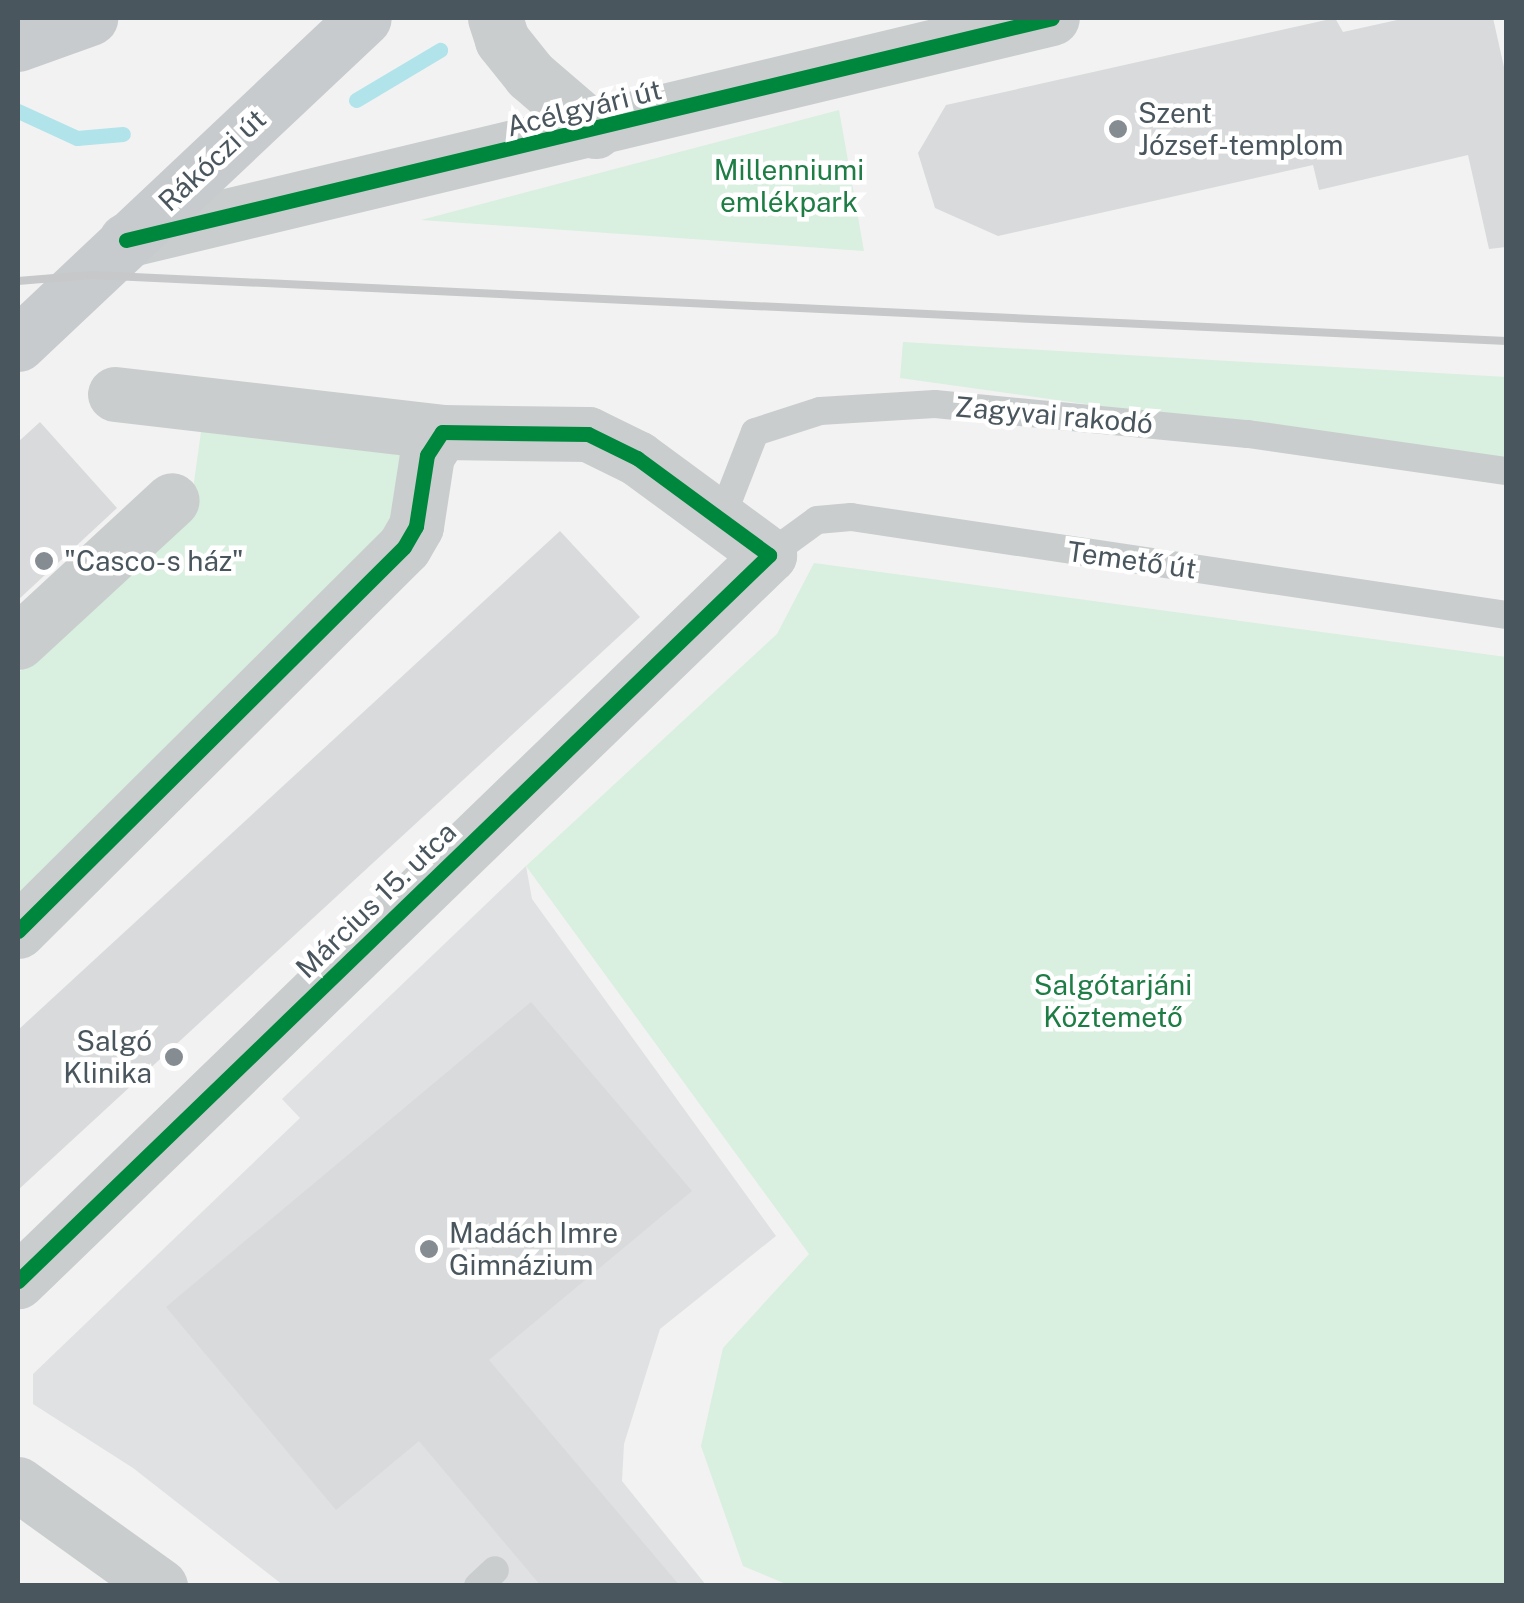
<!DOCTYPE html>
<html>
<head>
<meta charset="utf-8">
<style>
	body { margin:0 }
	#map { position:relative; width:1524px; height:1603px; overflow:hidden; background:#f2f2f2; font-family:"Public Sans",sans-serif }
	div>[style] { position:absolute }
	.education>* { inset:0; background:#e0e1e2 }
	.green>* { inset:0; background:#d9efdf }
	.stream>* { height:15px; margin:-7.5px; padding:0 7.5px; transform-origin:7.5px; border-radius:7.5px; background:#b0e3ea }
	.building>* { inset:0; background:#d8dadb }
	.service>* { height:28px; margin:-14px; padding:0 14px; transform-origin:14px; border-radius:14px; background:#cacdce }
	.minor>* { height:55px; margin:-27.5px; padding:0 27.5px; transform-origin:27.5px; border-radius:27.5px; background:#cacdce }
	.primary>* { height:55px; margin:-27.5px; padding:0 27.5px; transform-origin:27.5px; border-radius:27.5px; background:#c8cbcd }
	.rail>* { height:8px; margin:-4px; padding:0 4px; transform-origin:4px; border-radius:4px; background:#c6c8c9 }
	.cycleway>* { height:15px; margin:-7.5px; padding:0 7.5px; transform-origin:7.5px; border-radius:7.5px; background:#00873e }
	.dots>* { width:28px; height:28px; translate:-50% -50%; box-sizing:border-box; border:5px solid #fff; border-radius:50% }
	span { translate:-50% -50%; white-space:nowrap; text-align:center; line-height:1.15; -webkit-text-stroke:9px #fff; paint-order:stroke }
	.street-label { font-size:28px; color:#4a565e }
	.poi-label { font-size:28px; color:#4a565e }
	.left { translate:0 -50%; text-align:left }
	.right { translate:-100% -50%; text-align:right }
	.park-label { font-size:28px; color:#1e7c45 }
	.frame { position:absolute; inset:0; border:20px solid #4a565e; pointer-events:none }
</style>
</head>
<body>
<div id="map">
	<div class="education">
		<i style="clip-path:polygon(526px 866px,532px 899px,776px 1236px,660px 1329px,624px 1444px,622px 1481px,706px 1585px,283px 1585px,133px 1468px,33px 1404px,33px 1374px,300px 1118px,282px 1099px)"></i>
	</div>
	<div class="green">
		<i style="clip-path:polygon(839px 110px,864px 251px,421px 220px)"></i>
		<i style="clip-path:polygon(903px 342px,1506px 377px,1506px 463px,900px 378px)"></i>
		<i style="clip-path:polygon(202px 425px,392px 446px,402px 456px,400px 514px,18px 898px,18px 673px,167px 540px,193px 489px)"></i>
		<i style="clip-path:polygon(814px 563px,1506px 657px,1506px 1585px,791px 1586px,743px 1566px,701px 1446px,723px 1348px,809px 1254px,526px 866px,777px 634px)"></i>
	</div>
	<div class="stream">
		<i style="left:356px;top:100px;width:98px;rotate:-30.8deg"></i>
		<i style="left:18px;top:111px;width:65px;rotate:24.6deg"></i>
		<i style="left:77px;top:138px;width:46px;rotate:-5deg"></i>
	</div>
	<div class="building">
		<i style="clip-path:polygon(1335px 18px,1343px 32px,1406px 18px,1493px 18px,1506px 76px,1506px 247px,1489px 249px,1468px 155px,1319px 190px,1313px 165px,998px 236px,935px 208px,918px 153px,946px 105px)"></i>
		<i style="clip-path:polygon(40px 422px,117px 508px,18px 600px,18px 442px)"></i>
		<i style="clip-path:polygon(560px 531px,640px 617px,18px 1190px,18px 1030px)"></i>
		<i style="clip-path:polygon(531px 1002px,692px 1191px,489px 1360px,680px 1586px,541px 1586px,419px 1441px,336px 1510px,166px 1307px)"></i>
	</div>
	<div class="service">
		<i style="left:721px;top:519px;width:93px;rotate:-68.7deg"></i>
		<i style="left:755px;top:432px;width:68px;rotate:-17.9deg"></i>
		<i style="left:820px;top:411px;width:115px;rotate:-3.5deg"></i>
		<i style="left:935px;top:404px;width:314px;rotate:5.5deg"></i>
		<i style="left:1248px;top:434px;width:261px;rotate:8.2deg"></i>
		<i style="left:769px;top:555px;width:59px;rotate:-36.1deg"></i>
		<i style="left:817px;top:520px;width:34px;rotate:-5deg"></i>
		<i style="left:851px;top:517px;width:662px;rotate:8.51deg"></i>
		<i style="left:478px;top:1586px;width:23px;rotate:-43deg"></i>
	</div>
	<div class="minor">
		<i style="left:495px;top:18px;width:23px;rotate:72deg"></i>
		<i style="left:502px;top:40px;width:45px;rotate:51.3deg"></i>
		<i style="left:530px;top:75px;width:86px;rotate:40.7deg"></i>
		<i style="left:126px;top:240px;width:952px;rotate:-13.48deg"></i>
		<i style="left:115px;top:394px;width:329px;rotate:6.6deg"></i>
		<i style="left:18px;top:642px;width:209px;rotate:-42.7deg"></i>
		<i style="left:18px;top:931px;width:544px;rotate:-44.85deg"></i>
		<i style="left:404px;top:547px;width:24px;rotate:-60deg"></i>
		<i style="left:416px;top:526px;width:72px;rotate:-81.2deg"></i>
		<i style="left:427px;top:455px;width:27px;rotate:-57deg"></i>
		<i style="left:442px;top:432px;width:146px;rotate:0.8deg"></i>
		<i style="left:588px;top:434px;width:55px;rotate:26.1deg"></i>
		<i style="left:637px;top:458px;width:164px;rotate:36.3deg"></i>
		<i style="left:769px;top:555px;width:1045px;rotate:135.97deg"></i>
		<i style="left:18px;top:1484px;width:175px;rotate:35.7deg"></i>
	</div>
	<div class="primary">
		<i style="left:18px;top:44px;width:77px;rotate:-19.9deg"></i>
		<i style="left:18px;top:344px;width:475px;rotate:-43.3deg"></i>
	</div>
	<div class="rail">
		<i style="left:18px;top:281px;width:73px;rotate:-4.7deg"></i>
		<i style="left:91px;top:275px;width:1417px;rotate:2.67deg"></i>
	</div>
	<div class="cycleway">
		<i style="left:126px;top:240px;width:952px;rotate:-13.48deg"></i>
		<i style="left:18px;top:931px;width:544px;rotate:-44.85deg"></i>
		<i style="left:404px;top:547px;width:24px;rotate:-60deg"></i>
		<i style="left:416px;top:526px;width:72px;rotate:-81.2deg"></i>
		<i style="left:427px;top:455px;width:27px;rotate:-57deg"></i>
		<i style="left:442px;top:432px;width:146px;rotate:0.8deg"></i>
		<i style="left:588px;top:434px;width:55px;rotate:26.1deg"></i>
		<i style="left:637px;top:458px;width:164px;rotate:36.3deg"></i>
		<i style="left:769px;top:555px;width:1045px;rotate:135.97deg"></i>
	</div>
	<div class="dots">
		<i style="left:1118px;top:129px;background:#858d92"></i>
		<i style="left:44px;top:561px;background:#858d92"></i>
		<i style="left:174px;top:1057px;background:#858d92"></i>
		<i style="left:429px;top:1249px;background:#858d92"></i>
	</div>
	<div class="street-label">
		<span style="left:584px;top:108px;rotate:-14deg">Acélgyári út</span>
		<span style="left:212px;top:160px;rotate:-43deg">Rákóczi út</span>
		<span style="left:1054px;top:415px;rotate:5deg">Zagyvai rakodó</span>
		<span style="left:1132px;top:560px;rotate:8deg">Temető út</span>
		<span style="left:376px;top:900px;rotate:-44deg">Március 15. utca</span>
	</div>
	<div class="poi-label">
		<span class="left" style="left:1138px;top:129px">Szent<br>József-templom</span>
		<span class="left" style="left:64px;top:561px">"Casco-s ház"</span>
		<span class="right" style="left:152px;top:1057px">Salgó<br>Klinika</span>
		<span class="left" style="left:449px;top:1249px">Madách Imre<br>Gimnázium</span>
	</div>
	<div class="park-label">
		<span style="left:789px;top:186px">Millenniumi<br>emlékpark</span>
		<span style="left:1113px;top:1001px">Salgótarjáni<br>Köztemető</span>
	</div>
	<div class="frame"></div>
</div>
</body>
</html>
